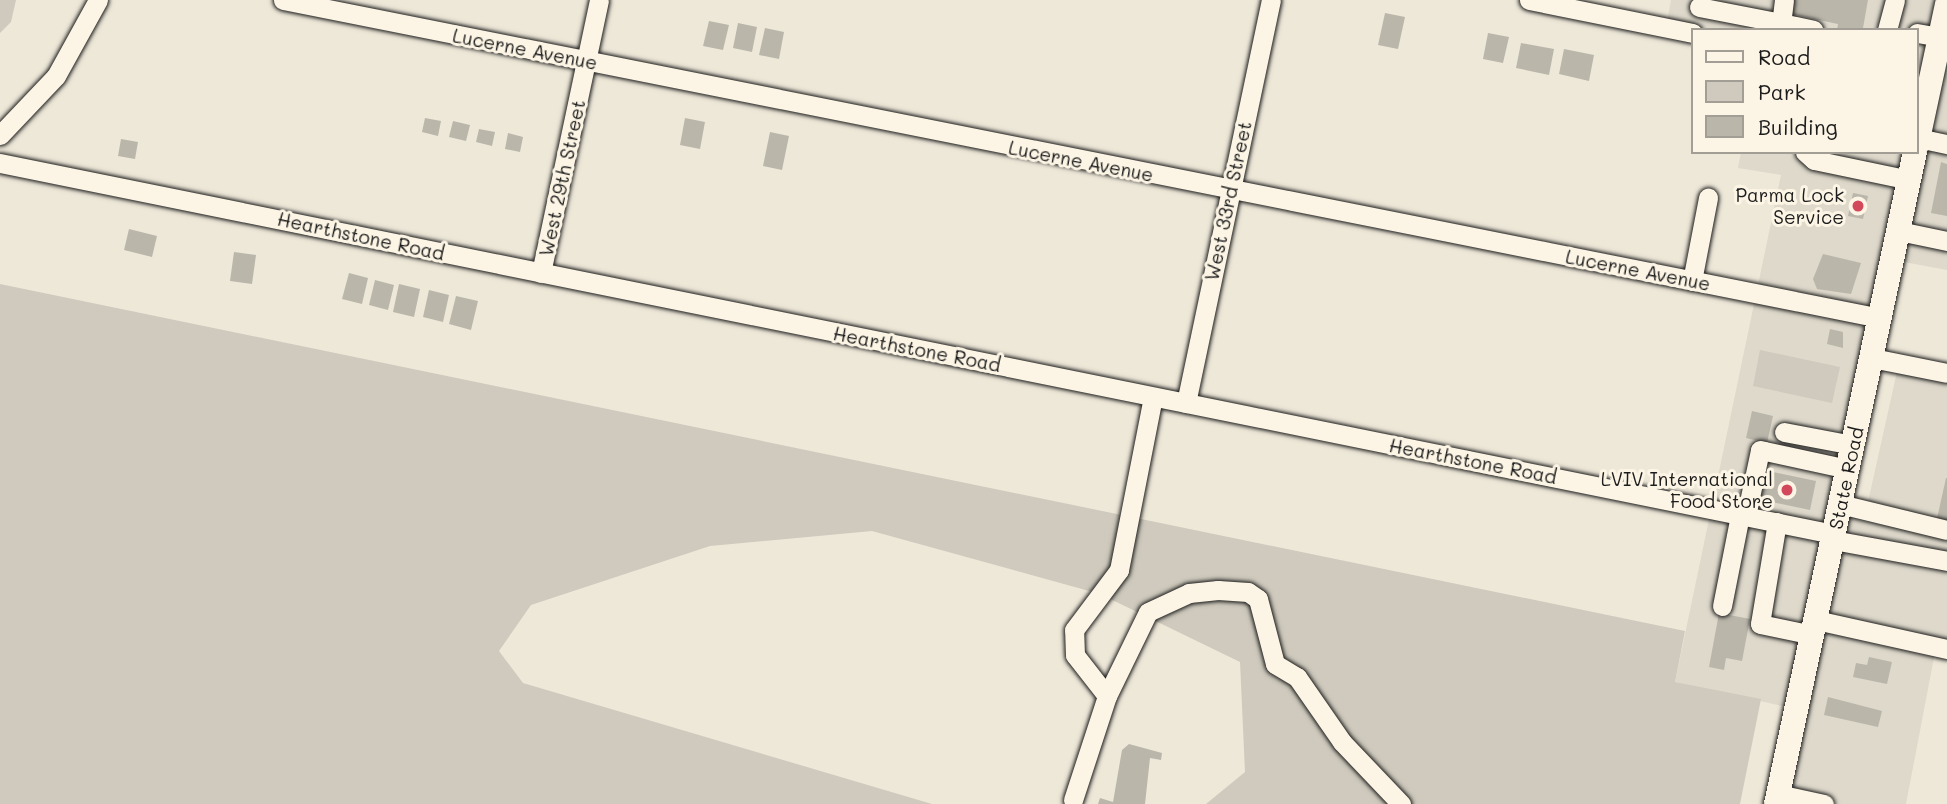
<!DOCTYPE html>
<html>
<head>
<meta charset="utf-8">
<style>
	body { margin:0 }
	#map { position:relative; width:1947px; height:804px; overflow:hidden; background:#eee8d9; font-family:Mali,sans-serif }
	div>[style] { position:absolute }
	.built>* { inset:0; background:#ded9cb }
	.green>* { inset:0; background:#cfcabd }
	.building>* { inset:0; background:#bab6aa }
	.roads { filter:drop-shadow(0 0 2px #1c1c1c) drop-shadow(0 0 2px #1c1c1c) }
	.minor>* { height:19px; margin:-9.5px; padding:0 9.5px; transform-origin:9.5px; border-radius:9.5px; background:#fcf5e5 }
	.major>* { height:24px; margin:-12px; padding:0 12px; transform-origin:12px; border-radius:12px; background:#fcf5e5 }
	.dots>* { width:19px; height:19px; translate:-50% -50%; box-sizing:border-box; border:4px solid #fcf5e5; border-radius:50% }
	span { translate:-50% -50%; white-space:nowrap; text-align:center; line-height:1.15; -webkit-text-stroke:6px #fcf5e5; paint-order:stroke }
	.street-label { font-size:19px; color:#1c1c1c }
	.poi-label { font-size:19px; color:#1c1c1c }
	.right { translate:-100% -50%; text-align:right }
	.legend { position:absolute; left:1691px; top:28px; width:228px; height:126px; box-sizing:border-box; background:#fcf5e5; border:2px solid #a29e95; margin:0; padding:9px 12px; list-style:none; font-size:21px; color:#1c1c1c }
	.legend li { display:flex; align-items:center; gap:14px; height:35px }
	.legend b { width:35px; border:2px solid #a29e95 }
</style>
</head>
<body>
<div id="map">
	<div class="built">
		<i style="clip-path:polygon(1671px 0,1947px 0,1947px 270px,1893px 260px,1838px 516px,1899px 528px,1864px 520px,1898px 367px,1947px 378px,1947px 649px,1936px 647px,1906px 804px,1776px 804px,1796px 709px,1675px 682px,1781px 175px,1738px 168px,1741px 152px,1917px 152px,1917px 30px,1666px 28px)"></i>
	</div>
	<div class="green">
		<i style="clip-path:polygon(0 0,16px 0,11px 22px,0 33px)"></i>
		<i style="clip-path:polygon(0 284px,1685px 631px,1675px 682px,1761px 699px,1740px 804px,1206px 804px,1245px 772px,1240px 662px,1100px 594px,872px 531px,710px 546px,531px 605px,499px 651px,523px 683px,932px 804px,0 804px)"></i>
		<i style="clip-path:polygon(1760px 350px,1840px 367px,1832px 403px,1753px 386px)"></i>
	</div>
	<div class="building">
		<i style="clip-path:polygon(1794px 0,1868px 0,1863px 28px,1837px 30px,1838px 24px,1791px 14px)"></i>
		<i style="clip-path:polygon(1385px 13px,1405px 17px,1398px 49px,1378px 45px)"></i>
		<i style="clip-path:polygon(709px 21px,729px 25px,723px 50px,703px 46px)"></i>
		<i style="clip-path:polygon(738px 23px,757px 27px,752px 52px,733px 48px)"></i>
		<i style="clip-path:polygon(765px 28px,784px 32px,779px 59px,759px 55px)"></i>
		<i style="clip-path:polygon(1488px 33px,1509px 37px,1503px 63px,1483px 59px)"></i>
		<i style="clip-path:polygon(1521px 43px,1554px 49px,1549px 75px,1516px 68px)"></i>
		<i style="clip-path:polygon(1564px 49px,1594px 55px,1589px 81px,1559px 74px)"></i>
		<i style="clip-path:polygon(425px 118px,441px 121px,438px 136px,422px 132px)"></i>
		<i style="clip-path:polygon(685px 118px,705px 122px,700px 149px,680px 145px)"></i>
		<i style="clip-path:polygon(453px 121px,470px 125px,466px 141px,449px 137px)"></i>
		<i style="clip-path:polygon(479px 129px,495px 132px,492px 146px,476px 142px)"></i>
		<i style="clip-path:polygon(770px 132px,789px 136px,782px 170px,763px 166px)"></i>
		<i style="clip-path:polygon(508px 133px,523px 137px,520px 152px,505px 149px)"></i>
		<i style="clip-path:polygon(121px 139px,138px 142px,135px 159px,118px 156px)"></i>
		<i style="clip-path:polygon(1941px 162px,1947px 164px,1947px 216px,1931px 213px)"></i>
		<i style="clip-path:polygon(1853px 193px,1868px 196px,1863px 219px,1848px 216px)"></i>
		<i style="clip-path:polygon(129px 229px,157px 236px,152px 257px,124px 250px)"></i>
		<i style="clip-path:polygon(234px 252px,256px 255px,252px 284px,230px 281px)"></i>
		<i style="clip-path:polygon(1823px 254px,1861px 263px,1851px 294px,1817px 289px,1813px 279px)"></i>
		<i style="clip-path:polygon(349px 273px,368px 278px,362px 304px,342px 299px)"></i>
		<i style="clip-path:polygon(375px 280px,394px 285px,388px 310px,369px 305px)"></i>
		<i style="clip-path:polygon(399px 284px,420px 289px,414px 317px,393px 312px)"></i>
		<i style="clip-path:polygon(429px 290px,449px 295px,443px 322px,423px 317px)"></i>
		<i style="clip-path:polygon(456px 296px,478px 301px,471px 330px,449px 324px)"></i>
		<i style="clip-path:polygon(1830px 329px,1843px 332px,1843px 348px,1827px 344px)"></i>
		<i style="clip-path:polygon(1752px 411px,1773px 416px,1767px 443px,1746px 438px)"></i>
		<i style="clip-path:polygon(1764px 470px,1816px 481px,1810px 510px,1757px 499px)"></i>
		<i style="clip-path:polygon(1946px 478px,1947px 478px,1947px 525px,1936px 523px)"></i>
		<i style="clip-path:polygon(1719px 613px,1750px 619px,1742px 661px,1726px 658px,1724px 670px,1709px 667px)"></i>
		<i style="clip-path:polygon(1869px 657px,1892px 662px,1887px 684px,1853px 677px,1856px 663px,1867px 665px)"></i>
		<i style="clip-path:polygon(1828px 697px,1882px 711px,1878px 727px,1824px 715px)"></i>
		<i style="clip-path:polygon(1129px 744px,1162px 753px,1161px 760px,1150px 758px,1145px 804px,1098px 804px,1100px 798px,1113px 802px,1122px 750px)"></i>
	</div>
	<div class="roads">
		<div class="minor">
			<i style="left:283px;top:0;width:1628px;rotate:11.26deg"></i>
			<i style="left:1529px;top:0;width:167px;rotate:11.4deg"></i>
			<i style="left:1784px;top:0;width:23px;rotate:97deg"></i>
			<i style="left:1781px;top:23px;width:33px;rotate:12deg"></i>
			<i style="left:1699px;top:7px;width:84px;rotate:11deg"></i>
			<i style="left:1781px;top:23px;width:7px;rotate:98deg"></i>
			<i style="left:1887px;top:30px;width:31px;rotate:-75deg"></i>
			<i style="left:1917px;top:33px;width:23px;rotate:10deg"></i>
			<i style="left:0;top:135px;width:81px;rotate:-46.5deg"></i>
			<i style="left:56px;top:76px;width:87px;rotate:-61.1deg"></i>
			<i style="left:1918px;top:138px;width:30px;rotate:12deg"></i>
			<i style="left:1805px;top:152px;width:12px;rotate:42deg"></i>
			<i style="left:1814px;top:160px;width:98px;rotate:11.8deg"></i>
			<i style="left:0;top:163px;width:1871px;rotate:11.44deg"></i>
			<i style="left:1899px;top:231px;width:49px;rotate:11.8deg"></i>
			<i style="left:541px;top:273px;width:279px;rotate:-78deg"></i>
			<i style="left:1692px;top:281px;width:85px;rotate:-79.1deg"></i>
			<i style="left:1872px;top:358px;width:76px;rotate:11.3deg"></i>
			<i style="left:1186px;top:403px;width:412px;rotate:-78.1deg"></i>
			<i style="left:1784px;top:432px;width:70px;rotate:10.7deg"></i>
			<i style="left:1840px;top:504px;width:110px;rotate:13.7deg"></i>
			<i style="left:1746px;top:516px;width:67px;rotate:-78deg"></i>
			<i style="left:1760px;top:450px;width:90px;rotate:12.2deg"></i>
			<i style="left:1777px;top:522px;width:103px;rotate:99.5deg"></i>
			<i style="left:1760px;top:624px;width:54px;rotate:11.7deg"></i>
			<i style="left:1833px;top:540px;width:116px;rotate:10.4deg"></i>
			<i style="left:1722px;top:606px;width:93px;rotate:-78.8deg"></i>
			<i style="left:1816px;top:620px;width:134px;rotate:12.5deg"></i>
			<i style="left:1107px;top:696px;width:52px;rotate:-128deg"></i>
			<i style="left:1075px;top:655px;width:25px;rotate:-92deg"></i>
			<i style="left:1074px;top:630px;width:75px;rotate:-53.1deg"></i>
			<i style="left:1119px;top:570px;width:176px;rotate:-78.9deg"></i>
			<i style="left:1778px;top:794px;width:47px;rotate:12.3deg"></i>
			<i style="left:1073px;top:800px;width:109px;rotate:-71.9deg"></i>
			<i style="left:1107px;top:696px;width:93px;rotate:-64deg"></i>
			<i style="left:1148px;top:612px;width:45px;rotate:-24.9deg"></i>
			<i style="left:1189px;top:593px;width:29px;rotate:-6deg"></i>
			<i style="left:1218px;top:590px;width:30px;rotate:4deg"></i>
			<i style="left:1248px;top:592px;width:12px;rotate:35deg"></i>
			<i style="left:1258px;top:599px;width:67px;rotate:75.3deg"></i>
			<i style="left:1275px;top:664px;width:26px;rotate:31deg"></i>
			<i style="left:1297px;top:677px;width:79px;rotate:55.3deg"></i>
			<i style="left:1342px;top:742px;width:86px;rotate:46.4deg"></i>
		</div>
		<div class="major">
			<i style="left:1917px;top:144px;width:143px;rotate:-77.9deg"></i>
			<i style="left:1776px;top:804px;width:667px;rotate:-77.97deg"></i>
		</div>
	</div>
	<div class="dots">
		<i style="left:1858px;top:206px;background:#d1495b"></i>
		<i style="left:1787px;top:490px;background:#d1495b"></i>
	</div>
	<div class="street-label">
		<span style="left:525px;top:49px;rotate:11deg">Lucerne Avenue</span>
		<span style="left:1081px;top:161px;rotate:11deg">Lucerne Avenue</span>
		<span style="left:562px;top:178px;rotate:-78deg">West 29th Street</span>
		<span style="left:1228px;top:201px;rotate:-78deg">West 33rd Street</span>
		<span style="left:361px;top:236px;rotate:12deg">Hearthstone Road</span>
		<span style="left:1638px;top:270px;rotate:11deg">Lucerne Avenue</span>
		<span style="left:917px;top:349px;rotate:11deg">Hearthstone Road</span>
		<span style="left:1473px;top:461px;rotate:11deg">Hearthstone Road</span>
		<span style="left:1846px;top:478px;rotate:-78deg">State Road</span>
	</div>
	<div class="poi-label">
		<span class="right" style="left:1844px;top:206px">Parma Lock<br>Service</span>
		<span class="right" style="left:1773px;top:490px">LVIV International<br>Food Store</span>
	</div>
	<ul class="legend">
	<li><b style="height:9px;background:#fcf5e5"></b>Road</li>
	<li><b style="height:19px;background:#cfcabd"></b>Park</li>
	<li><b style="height:19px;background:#bab6aa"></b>Building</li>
	</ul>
</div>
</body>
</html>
